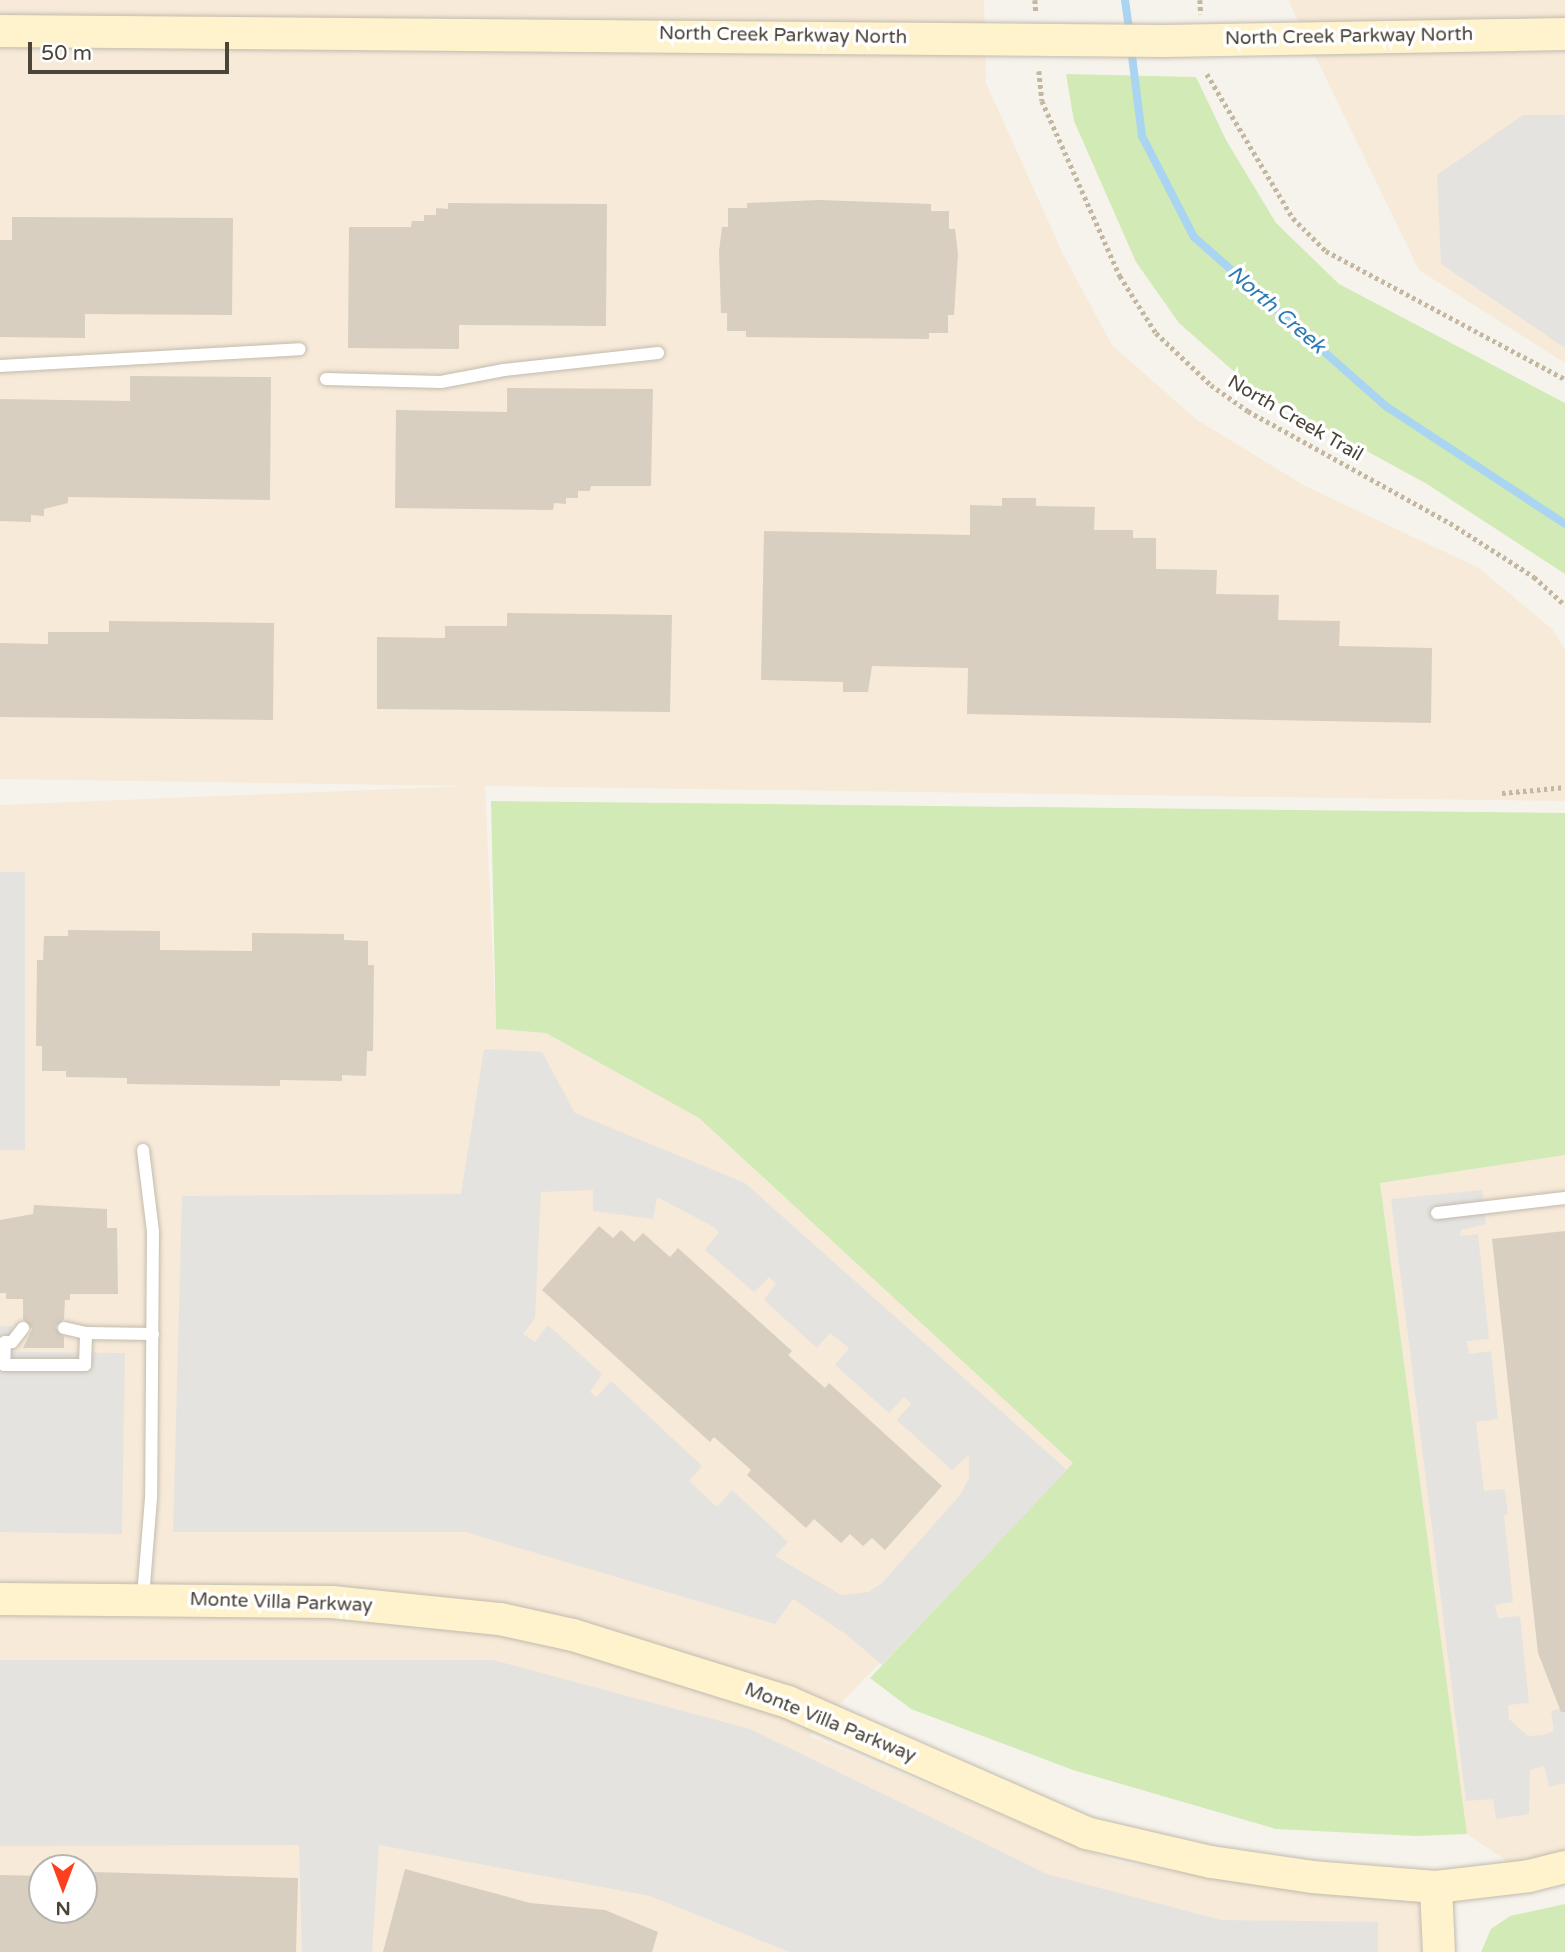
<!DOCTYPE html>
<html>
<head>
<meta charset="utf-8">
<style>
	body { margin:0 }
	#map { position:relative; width:1565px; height:1952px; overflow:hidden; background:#f6f3ec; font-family:"Varela Round",sans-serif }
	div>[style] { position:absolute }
	.commercial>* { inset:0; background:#f7ead8 }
	.green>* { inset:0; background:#d2eab5 }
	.parking>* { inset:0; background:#e5e3e0 }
	.stream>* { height:8px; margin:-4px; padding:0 4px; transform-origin:4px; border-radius:4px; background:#a9d4f2 }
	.building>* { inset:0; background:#d8cfc1 }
	.path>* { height:4.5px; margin-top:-2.25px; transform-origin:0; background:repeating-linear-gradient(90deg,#c4b79f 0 3.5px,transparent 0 7px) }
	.roads { filter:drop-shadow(0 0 2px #c2bbae) drop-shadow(0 0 2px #c2bbae) }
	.lane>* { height:12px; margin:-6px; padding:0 6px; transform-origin:6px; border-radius:6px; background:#fff }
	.secondary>* { height:32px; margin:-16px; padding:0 16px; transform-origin:16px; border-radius:16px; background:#fff3cd }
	span { translate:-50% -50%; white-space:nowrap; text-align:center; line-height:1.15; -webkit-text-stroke:7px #fff; paint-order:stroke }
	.street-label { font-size:19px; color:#4b4439 }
	.water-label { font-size:21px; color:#2e7ab2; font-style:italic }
	.north { position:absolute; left:28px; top:1854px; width:70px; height:70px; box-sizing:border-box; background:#fff; border:2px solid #b7b4b0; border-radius:50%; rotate:180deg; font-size:19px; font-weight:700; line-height:28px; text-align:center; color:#4b4439 }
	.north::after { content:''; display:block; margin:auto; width:24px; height:32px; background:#fc3f1d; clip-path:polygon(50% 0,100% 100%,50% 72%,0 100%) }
	.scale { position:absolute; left:28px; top:42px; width:201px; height:32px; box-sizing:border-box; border:4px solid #4b4439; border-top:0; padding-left:9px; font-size:21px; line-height:24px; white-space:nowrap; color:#4b4439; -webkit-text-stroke:5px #fff; paint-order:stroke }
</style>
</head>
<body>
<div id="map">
	<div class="commercial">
		<i style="clip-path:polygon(evenodd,0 0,984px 0,986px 83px,1063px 254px,1112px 345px,1196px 419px,1305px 486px,1479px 568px,1553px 630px,1565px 650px,1565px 801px,485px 786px,496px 1029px,546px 1033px,699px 1118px,1074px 1463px,809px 1736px,1116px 1862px,1420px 1901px,1422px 1952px,0 1952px,0 805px,466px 786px,0 779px,0 0,42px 1868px,84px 1868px,84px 1910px,42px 1910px,42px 1868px)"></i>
		<i style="clip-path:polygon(1288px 0,1565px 0,1565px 363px,1419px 270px)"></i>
		<i style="clip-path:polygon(1565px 1155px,1565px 1867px,1529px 1876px,1467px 1834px,1380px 1183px)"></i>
	</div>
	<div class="green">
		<i style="clip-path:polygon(1066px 74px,1196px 77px,1226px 140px,1276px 223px,1339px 284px,1565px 403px,1565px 574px,1427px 484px,1255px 390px,1179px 323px,1136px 262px,1074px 121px)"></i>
		<i style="clip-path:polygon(491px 801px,1565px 813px,1565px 1155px,1380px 1183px,1467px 1834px,1416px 1836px,1276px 1829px,1073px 1770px,911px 1709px,870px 1678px,1073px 1463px,699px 1118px,546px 1033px,496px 1029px)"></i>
		<i style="clip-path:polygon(1565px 1904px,1565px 1952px,1481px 1952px,1491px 1929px,1510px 1916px)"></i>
	</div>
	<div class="parking">
		<i style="clip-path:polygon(1523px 115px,1565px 115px,1565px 348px,1441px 264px,1437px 175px)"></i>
		<i style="clip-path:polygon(0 872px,25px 872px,25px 1150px,0 1150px)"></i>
		<i style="clip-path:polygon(evenodd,484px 1049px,542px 1052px,575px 1113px,745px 1183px,1067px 1470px,882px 1665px,847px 1635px,793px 1599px,775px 1624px,465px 1532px,173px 1532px,182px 1196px,461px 1194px,484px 1049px,593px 1190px,593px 1211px,653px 1219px,657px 1197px,712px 1226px,719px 1232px,705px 1250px,754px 1292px,769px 1277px,776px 1284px,764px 1300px,817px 1348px,830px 1333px,849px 1348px,835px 1365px,889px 1413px,904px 1397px,911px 1404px,897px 1420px,952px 1470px,969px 1455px,969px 1478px,960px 1495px,882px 1583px,869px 1592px,841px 1595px,775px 1556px,788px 1542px,732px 1490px,717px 1507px,689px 1481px,702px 1466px,611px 1381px,597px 1397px,590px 1392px,602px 1374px,548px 1325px,535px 1342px,523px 1334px,535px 1318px,541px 1192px,593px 1190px)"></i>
		<i style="clip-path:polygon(1482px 1190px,1486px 1224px,1461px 1230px,1460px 1236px,1478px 1234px,1489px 1339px,1467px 1341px,1469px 1354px,1491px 1351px,1498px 1419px,1476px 1422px,1484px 1491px,1505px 1489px,1508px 1514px,1504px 1515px,1513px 1602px,1495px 1605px,1498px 1618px,1520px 1616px,1529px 1703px,1508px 1705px,1509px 1719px,1528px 1736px,1543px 1735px,1554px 1731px,1551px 1711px,1565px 1707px,1565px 1783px,1549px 1787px,1544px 1766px,1530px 1770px,1529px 1814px,1496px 1819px,1493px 1799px,1466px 1801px,1391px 1199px)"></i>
		<i style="clip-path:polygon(0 1326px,12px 1326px,12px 1352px,125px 1353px,122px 1534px,0 1532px)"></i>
		<i style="clip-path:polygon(493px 1660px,750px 1729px,1047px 1874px,1221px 1920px,1378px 1922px,1378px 1952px,789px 1952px,650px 1896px,379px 1845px,372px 1952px,302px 1952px,299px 1845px,0 1846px,0 1660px)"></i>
	</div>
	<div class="stream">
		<i style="left:1125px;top:0;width:35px;rotate:82deg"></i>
		<i style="left:1131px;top:48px;width:89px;rotate:82.9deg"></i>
		<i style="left:1142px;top:136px;width:114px;rotate:62.8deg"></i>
		<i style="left:1194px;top:237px;width:257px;rotate:41.4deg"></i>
		<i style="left:1387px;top:407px;width:213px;rotate:33.3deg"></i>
	</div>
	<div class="building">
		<i style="clip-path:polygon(819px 200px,931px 204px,931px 211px,949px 211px,949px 229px,955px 229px,958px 254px,954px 315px,948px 315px,948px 333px,929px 333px,929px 339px,746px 337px,746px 331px,727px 331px,727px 313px,721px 313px,719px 251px,722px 227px,728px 227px,728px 208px,747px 208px,747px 203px)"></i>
		<i style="clip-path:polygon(448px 203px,607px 204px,606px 326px,459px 325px,459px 349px,348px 348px,349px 227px,411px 227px,412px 221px,424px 221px,424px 215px,436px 215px,436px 208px,448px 209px)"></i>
		<i style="clip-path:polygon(12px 217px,233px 218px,232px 315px,85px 314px,85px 338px,0 337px,0 240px,12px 240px)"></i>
		<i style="clip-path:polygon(130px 376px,271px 377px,270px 500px,68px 497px,68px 503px,44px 509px,44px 516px,31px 515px,31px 522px,0 521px,0 399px,130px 401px)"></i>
		<i style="clip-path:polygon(507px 388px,653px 389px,651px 486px,591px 486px,590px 491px,578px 491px,578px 498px,566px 498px,566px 504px,554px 503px,553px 510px,395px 508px,396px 410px,507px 412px)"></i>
		<i style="clip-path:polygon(1002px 498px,1036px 498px,1036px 506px,1095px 507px,1094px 530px,1133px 530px,1133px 538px,1156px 538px,1156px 569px,1217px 570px,1216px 594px,1279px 595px,1278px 620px,1340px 621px,1339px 646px,1432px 648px,1431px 723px,967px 714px,968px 668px,872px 666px,868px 692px,843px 692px,843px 682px,761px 680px,764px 531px,970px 535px,970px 505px,1002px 506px)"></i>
		<i style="clip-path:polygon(507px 613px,672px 615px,670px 712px,377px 709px,377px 637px,445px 638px,445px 626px,507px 626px)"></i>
		<i style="clip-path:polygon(109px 621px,274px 623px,273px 720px,0 717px,0 643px,48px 644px,48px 632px,109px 632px)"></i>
		<i style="clip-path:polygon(68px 930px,160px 931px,160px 950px,252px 951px,252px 933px,344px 934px,344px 940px,368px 941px,368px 965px,374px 965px,373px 1051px,367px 1051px,366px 1076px,342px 1075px,342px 1081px,280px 1080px,280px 1086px,127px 1084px,127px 1078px,66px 1077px,66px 1071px,42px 1071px,42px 1046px,36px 1046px,37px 960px,43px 960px,44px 936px,68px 936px)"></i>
		<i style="clip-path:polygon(34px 1205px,107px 1209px,107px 1228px,117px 1228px,118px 1294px,70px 1294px,70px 1300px,65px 1300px,64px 1319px,55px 1327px,64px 1337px,64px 1348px,23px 1348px,32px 1329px,23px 1319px,23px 1299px,6px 1299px,6px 1293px,0 1293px,0 1220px,33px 1214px)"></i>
		<i style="clip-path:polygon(599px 1226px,613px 1238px,621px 1230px,634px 1242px,643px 1233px,670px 1257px,678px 1248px,792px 1351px,788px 1355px,825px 1388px,829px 1383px,942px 1486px,885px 1550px,872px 1538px,863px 1546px,850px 1534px,841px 1543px,814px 1519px,806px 1528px,747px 1475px,751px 1470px,714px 1437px,710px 1442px,542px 1290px)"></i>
		<i style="clip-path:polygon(1565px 1231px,1565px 1712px,1561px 1712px,1538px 1653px,1492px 1239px)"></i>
		<i style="clip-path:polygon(405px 1869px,530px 1903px,605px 1910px,658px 1932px,652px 1952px,383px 1952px)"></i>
		<i style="clip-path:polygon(93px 1872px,298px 1878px,296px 1952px,0 1952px,0 1875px,42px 1876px,42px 1910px,84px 1910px,84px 1874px)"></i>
	</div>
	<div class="path">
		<i style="left:1035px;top:0;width:11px;rotate:85deg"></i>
		<i style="left:1200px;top:0;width:14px;rotate:86deg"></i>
		<i style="left:1039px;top:71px;width:30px;rotate:84deg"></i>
		<i style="left:1042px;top:101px;width:192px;rotate:66deg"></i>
		<i style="left:1120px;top:276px;width:67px;rotate:57.7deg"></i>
		<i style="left:1156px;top:333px;width:76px;rotate:43.4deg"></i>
		<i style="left:1211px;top:385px;width:45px;rotate:35.1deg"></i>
		<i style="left:1248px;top:411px;width:231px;rotate:29deg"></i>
		<i style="left:1450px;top:523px;width:100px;rotate:32.7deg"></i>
		<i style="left:1534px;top:577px;width:42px;rotate:42.1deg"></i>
		<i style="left:1207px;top:74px;width:168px;rotate:59.2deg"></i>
		<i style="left:1293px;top:218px;width:47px;rotate:45deg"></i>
		<i style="left:1326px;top:251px;width:271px;rotate:28.2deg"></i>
		<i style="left:1502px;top:793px;width:63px;rotate:-5.4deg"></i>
	</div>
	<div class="roads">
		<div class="lane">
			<i style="left:0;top:366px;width:300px;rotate:-3.2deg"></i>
			<i style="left:326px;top:379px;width:115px;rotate:1.5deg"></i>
			<i style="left:441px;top:382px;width:64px;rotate:-10.8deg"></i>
			<i style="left:504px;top:370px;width:155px;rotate:-6.3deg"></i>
			<i style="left:143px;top:1150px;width:83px;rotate:83deg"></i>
			<i style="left:153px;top:1232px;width:266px;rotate:90.4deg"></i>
			<i style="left:151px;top:1498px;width:100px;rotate:94.6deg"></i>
			<i style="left:1437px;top:1213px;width:129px;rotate:-6.7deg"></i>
			<i style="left:23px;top:1328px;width:18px;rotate:128deg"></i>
			<i style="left:12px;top:1342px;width:7px;rotate:180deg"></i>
			<i style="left:5px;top:1342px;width:23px;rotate:92deg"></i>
			<i style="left:4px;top:1365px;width:81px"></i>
			<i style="left:85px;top:1365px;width:32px;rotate:-88deg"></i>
			<i style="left:86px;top:1333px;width:67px;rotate:0.9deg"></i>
			<i style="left:64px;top:1328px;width:23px;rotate:13deg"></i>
		</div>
		<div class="secondary">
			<i style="left:0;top:31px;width:1164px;rotate:0.49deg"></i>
			<i style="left:1164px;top:41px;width:401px;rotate:-1deg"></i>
			<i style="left:0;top:1599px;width:332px;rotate:0.5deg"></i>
			<i style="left:332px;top:1602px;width:169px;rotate:5.8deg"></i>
			<i style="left:500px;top:1619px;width:75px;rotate:12.4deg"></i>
			<i style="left:573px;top:1635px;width:225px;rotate:17.3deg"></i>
			<i style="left:788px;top:1702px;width:326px;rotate:23.7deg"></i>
			<i style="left:1086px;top:1833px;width:128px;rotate:13.1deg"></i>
			<i style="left:1211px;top:1862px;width:102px;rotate:8.4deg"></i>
			<i style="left:1312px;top:1877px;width:124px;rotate:4.6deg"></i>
			<i style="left:1436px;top:1887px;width:94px;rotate:-6.7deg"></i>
			<i style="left:1529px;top:1876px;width:37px;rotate:-14deg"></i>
			<i style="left:1436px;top:1887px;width:65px;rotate:87.4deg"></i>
		</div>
	</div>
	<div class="street-label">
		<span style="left:783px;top:36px;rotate:1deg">North Creek Parkway North</span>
		<span style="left:1349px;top:37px;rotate:-1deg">North Creek Parkway North</span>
		<span style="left:1295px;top:419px;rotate:30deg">North Creek Trail</span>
		<span style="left:281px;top:1603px;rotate:2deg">Monte Villa Parkway</span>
		<span style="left:830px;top:1723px;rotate:22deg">Monte Villa Parkway</span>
	</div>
	<div class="water-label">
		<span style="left:1276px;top:310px;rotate:41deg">North Creek</span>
	</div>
	<div class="north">N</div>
	<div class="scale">50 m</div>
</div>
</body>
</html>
